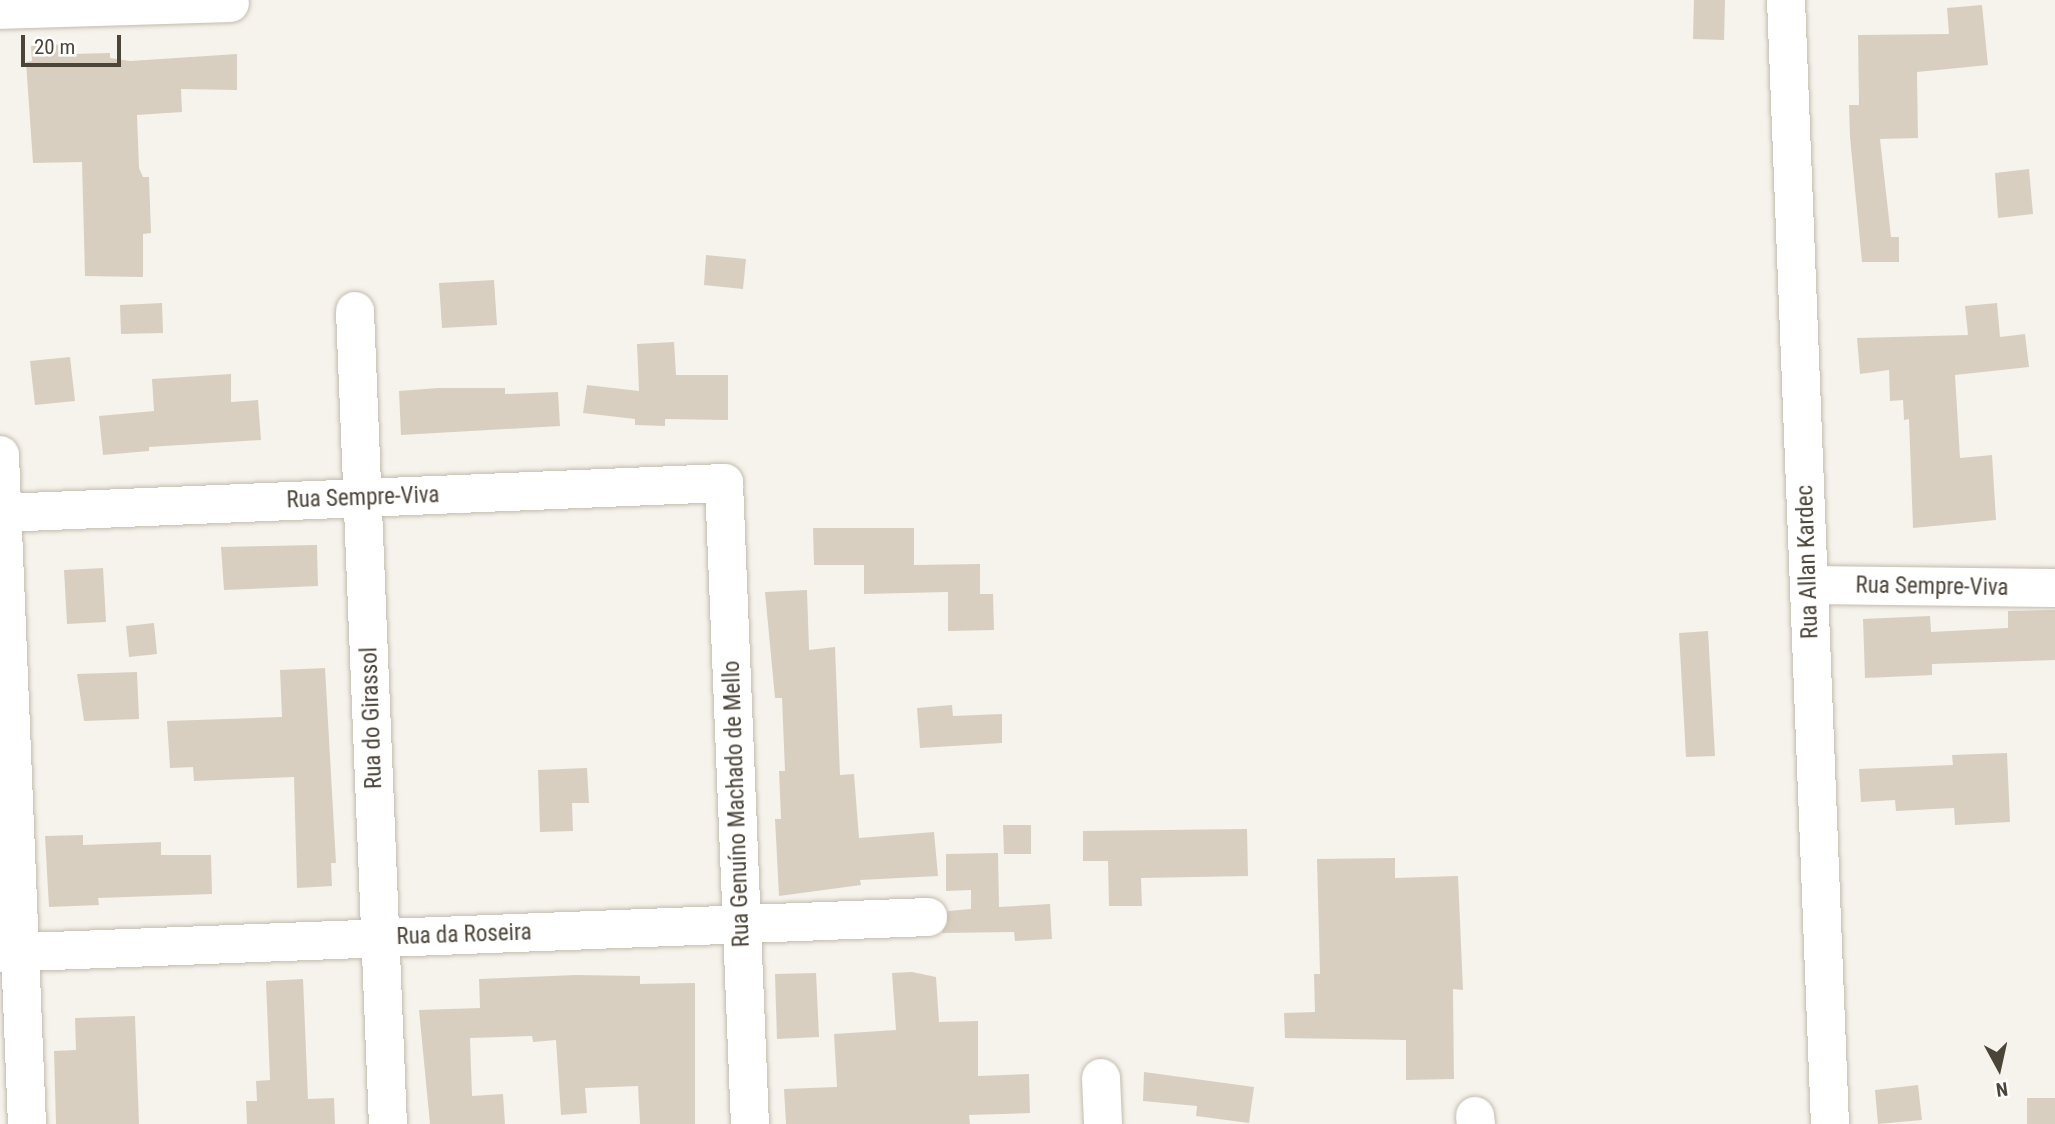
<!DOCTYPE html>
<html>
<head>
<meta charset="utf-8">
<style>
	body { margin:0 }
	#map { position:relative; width:2055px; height:1124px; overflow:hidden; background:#f6f3ec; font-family:"Roboto Condensed",sans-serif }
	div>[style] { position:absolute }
	.building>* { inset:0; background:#d8cfc1 }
	.roads { filter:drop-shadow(0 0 2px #c2bbae) drop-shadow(0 0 2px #c2bbae) }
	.minor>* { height:38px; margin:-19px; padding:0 19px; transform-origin:19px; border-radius:19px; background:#fff }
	span { translate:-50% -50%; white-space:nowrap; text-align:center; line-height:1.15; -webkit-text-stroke:6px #fff; paint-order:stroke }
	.street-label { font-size:23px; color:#4b4439 }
	.north { position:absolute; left:1964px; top:1033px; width:70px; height:70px; -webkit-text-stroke:5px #fff; paint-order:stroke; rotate:172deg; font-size:19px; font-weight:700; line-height:28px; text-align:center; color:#4b4439 }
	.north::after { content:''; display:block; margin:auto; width:24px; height:32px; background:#4b4439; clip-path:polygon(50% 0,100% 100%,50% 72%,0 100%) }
	.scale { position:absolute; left:21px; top:35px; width:100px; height:32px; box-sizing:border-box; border:4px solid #4b4439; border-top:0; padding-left:9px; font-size:21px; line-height:24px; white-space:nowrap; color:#4b4439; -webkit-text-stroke:5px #fff; paint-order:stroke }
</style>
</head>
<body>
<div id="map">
	<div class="building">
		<i style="clip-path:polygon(1694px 0,1725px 0,1724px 40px,1693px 39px)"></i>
		<i style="clip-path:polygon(1982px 5px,1988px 65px,1917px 72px,1918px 138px,1880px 139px,1891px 237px,1899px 237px,1899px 262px,1862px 262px,1850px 137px,1849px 105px,1859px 105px,1858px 35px,1949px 34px,1947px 8px)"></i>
		<i style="clip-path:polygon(71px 44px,71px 54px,110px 53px,110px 58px,130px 61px,237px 54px,237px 90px,181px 89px,182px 112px,137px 115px,139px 168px,143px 177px,149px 177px,151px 233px,143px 234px,143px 277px,85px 276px,82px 162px,33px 163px,26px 62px,32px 61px,31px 46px)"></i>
		<i style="clip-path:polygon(2029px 169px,2033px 214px,1998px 218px,1995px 173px)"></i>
		<i style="clip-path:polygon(706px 255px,746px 259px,743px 289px,704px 285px)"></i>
		<i style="clip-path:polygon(494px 280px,497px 325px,442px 328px,439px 283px)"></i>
		<i style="clip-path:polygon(162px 303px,163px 333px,121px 334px,120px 305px)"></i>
		<i style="clip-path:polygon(1997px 303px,2000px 337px,2025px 334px,2029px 367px,1955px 375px,1960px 458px,1992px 455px,1996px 520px,1913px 528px,1909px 419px,1904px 420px,1903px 400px,1890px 401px,1889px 370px,1860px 374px,1857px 338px,1968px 335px,1965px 306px)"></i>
		<i style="clip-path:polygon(674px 342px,676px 375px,728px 375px,728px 420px,665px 419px,665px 426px,635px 425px,635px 419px,583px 413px,587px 385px,639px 391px,637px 344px)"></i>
		<i style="clip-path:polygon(70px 357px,75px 401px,35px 405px,30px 361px)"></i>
		<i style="clip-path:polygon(231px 374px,231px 402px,258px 400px,261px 440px,149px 447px,149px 451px,103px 455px,99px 416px,154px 411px,152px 379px)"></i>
		<i style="clip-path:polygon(438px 388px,505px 388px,505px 394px,558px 392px,560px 426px,401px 435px,399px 391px)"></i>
		<i style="clip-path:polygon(813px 528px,914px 528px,914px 565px,980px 564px,980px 594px,993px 594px,994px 630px,948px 631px,948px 592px,864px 594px,864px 565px,814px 565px)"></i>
		<i style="clip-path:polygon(317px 545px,318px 586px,224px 590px,221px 547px)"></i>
		<i style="clip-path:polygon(103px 568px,106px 622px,67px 624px,64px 570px)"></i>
		<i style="clip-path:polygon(807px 590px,809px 650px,835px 647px,840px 775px,854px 774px,859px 838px,934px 832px,938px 876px,860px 880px,861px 885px,779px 896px,775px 819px,781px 819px,779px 771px,785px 771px,782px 698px,775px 698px,765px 592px)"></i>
		<i style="clip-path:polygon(2055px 610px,2055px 660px,1932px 664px,1932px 675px,1865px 678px,1863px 619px,1930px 616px,1931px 632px,2008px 628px,2008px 611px)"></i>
		<i style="clip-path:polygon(154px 623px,157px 654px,129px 657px,126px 626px)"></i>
		<i style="clip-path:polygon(1708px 631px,1715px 756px,1686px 757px,1679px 633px)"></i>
		<i style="clip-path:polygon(325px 668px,336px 863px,331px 863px,332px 886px,297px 888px,294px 777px,194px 781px,193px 767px,170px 768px,167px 721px,282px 717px,280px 670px)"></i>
		<i style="clip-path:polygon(137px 672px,139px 719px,84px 721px,77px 674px)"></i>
		<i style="clip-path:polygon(952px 705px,953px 716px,1002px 714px,1002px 743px,920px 748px,917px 708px)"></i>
		<i style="clip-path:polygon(2007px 753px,2010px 822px,1955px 825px,1954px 808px,1896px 811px,1895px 800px,1861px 802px,1859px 769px,1953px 765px,1952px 755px)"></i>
		<i style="clip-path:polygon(587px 768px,589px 803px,572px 803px,573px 831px,540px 832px,538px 770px)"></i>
		<i style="clip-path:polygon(1003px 825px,1031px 825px,1031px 854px,1004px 854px)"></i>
		<i style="clip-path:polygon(1247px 829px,1248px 876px,1141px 878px,1142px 906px,1109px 906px,1108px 861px,1083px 861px,1083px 831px)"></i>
		<i style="clip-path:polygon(83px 835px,83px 845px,161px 842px,161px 855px,211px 855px,212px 894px,98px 898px,99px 905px,49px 907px,45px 836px)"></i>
		<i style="clip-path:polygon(998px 853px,999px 907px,1050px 904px,1052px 939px,1015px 941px,1014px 932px,942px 933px,948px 911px,971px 909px,971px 890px,946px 891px,946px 854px)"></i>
		<i style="clip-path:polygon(1395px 858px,1395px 878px,1458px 876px,1463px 990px,1453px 989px,1454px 1079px,1406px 1080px,1406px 1040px,1285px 1038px,1284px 1013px,1315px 1012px,1314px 974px,1320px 974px,1317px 859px)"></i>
		<i style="clip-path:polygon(912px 972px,936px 977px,939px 1022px,978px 1021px,978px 1076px,1029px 1074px,1030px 1113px,969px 1115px,970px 1124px,786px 1124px,784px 1089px,837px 1087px,834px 1034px,896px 1030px,892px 973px)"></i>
		<i style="clip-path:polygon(816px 973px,819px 1037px,777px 1039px,775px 974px)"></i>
		<i style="clip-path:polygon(576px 975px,640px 976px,640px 984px,695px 983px,695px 1124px,640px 1124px,638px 1086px,585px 1088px,587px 1113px,561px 1115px,556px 1040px,533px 1042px,532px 1036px,470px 1038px,472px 1096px,503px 1094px,505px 1124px,430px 1124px,419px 1010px,480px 1008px,479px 979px)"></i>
		<i style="clip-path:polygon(303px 979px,308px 1099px,334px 1098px,335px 1124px,247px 1124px,246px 1101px,257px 1101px,256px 1081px,270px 1080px,266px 981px)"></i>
		<i style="clip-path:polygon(135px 1016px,139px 1124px,56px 1124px,54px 1051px,76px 1050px,75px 1018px)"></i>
		<i style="clip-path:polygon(1144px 1072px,1254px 1087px,1249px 1123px,1196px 1116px,1197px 1106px,1143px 1101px)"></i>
		<i style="clip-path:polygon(1918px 1085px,1922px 1120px,1878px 1124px,1875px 1090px)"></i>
		<i style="clip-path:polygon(2027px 1098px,2055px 1098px,2055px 1124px,2027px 1124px)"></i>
	</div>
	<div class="roads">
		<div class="minor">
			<i style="left:1786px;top:0;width:1125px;rotate:87.76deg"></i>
			<i style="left:0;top:10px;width:230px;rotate:-1.7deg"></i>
			<i style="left:355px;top:311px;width:814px;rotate:87.68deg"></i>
			<i style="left:0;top:455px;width:670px;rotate:87.69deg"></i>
			<i style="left:2px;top:513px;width:723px;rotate:-2.38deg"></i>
			<i style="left:724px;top:483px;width:642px;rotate:87.68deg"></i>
			<i style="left:1809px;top:585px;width:246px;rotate:0.7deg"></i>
			<i style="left:0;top:953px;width:929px;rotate:-2.22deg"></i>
			<i style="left:1101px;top:1078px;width:46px;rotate:87.5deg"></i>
			<i style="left:1475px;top:1116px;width:8px;rotate:83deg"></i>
		</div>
	</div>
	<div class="street-label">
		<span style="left:363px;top:498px;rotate:-2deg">Rua Sempre-Viva</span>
		<span style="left:1808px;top:562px;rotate:-92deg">Rua Allan Kardec</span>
		<span style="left:1932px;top:587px;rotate:1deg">Rua Sempre-Viva</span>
		<span style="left:372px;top:718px;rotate:-92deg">Rua do Girassol</span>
		<span style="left:737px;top:804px;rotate:-92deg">Rua Genuíno Machado de Mello</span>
		<span style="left:464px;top:935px;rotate:-2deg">Rua da Roseira</span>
	</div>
	<div class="north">N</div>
	<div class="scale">20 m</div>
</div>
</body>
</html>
